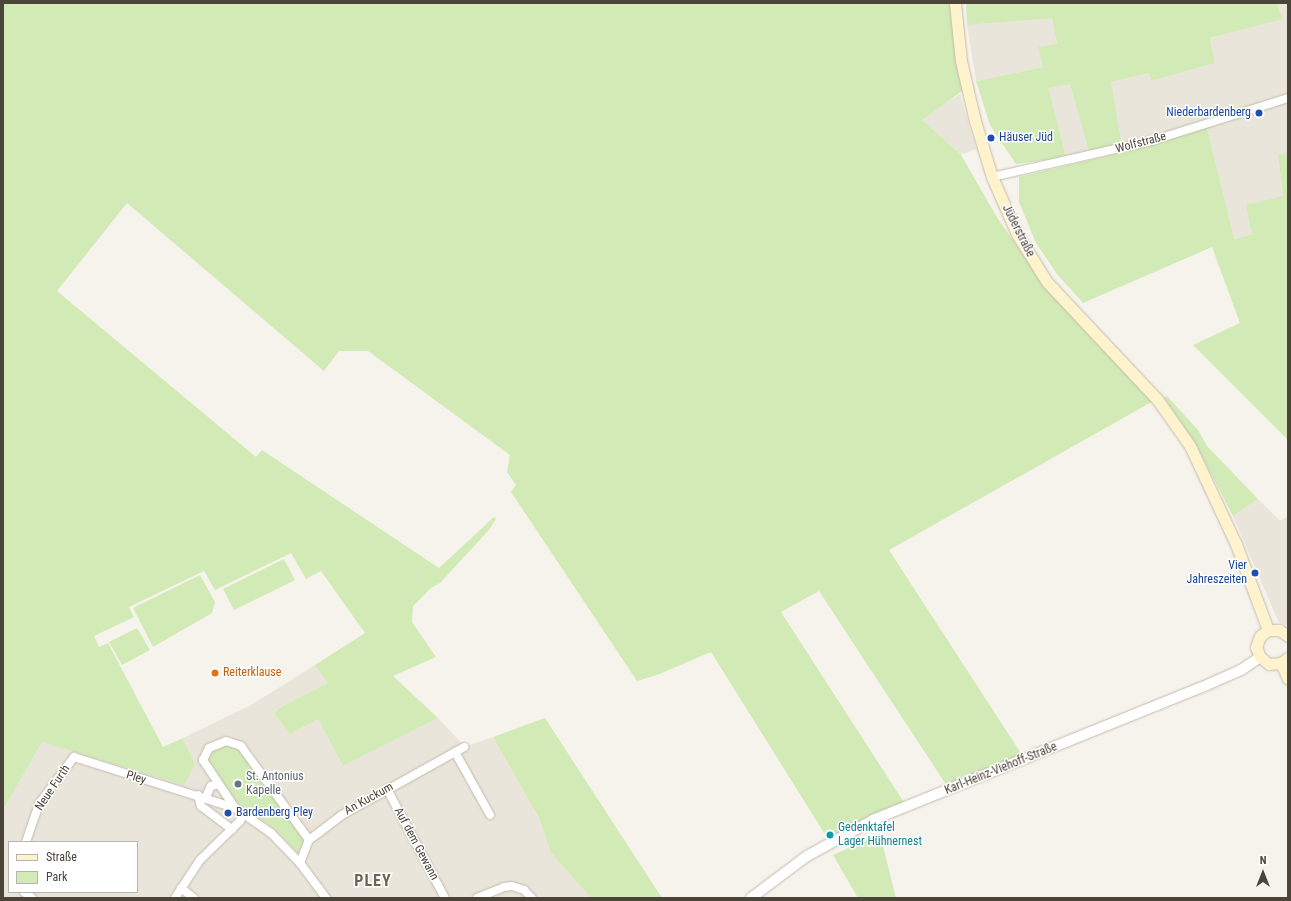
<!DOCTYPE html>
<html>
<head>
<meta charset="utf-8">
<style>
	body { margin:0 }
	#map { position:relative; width:1291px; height:901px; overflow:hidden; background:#f6f3ec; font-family:"Roboto Condensed",sans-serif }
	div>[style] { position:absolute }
	.residential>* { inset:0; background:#eae5da }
	.green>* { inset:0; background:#d2eab5 }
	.parking>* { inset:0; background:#e5e3e0 }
	.roads { filter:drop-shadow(0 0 1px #c2bbae) drop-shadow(0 0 1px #c2bbae) }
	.minor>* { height:8px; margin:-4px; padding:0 4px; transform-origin:4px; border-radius:4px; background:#fff }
	.tertiary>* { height:10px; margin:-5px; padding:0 5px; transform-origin:5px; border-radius:5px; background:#fff }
	.secondary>* { height:11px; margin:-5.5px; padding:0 5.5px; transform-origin:5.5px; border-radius:5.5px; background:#fff3cd }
	.dots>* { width:11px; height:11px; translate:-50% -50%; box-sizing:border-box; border:2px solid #fff; border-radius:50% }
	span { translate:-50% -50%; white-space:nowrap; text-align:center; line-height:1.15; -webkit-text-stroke:3px #fff; paint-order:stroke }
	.transit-label { font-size:12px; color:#164399 }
	.right { translate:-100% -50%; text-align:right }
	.left { translate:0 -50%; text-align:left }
	.street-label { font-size:12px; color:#4b4439 }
	.food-label { font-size:12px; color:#c56008 }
	.worship-label { font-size:12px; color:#5b616d }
	.culture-label { font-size:12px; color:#0d838f }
	.district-label { font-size:16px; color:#6e6250; font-weight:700; letter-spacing:1px }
	.frame { position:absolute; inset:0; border:4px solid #4b4439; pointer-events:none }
	.legend { position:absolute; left:8px; top:841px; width:130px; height:52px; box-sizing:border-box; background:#fff; border:1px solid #b7b4b0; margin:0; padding:5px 7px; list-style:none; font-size:12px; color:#4b4439 }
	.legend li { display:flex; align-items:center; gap:8px; height:20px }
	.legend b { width:20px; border:1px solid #b7b4b0 }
	.north { position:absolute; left:1243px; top:853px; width:40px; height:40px; -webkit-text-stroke:3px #fff; paint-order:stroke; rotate:0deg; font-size:11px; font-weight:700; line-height:16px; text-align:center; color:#4b4439 }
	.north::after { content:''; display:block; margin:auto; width:14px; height:18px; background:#4b4439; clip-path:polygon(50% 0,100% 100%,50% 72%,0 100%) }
</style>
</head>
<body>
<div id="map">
	<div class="residential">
		<i style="clip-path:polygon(1276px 3px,1288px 3px,1288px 153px,1278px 154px,1283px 196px,1252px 234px,1233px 239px,1207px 128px,1124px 152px,1110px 82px,1150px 73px,1151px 81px,1215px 63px,1210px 38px,1283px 19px)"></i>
		<i style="clip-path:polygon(1052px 17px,1057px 45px,1043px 67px,976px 81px,967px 25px)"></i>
		<i style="clip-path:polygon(1070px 83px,1089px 152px,1066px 157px,1047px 88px)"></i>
		<i style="clip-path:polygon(960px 94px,976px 149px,961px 155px,940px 151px,921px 118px)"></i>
		<i style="clip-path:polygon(1258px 499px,1280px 521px,1288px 516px,1288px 626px,1278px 621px,1233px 516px)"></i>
		<i style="clip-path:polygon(evenodd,315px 665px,328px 683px,279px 708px,274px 713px,318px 719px,343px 766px,438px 718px,465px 747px,493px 737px,539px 818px,551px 853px,591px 898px,3px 898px,3px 810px,42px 742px,67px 748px,195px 764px,183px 738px,251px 705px,315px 665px,9px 842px,137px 842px,137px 892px,9px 892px,9px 842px)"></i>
	</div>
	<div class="green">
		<i style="clip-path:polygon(3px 3px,956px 3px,962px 91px,922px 120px,961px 155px,998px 219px,1045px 285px,1155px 400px,889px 550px,1022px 755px,947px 786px,819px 591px,781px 612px,905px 804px,828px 839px,711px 652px,657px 675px,637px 681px,511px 492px,516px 485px,507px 472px,510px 455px,368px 351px,339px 351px,324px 371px,127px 203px,57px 291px,256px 457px,262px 450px,439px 568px,494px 517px,496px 519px,488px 531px,440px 583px,431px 588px,413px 606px,412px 622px,436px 657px,393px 676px,438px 718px,343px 766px,318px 719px,290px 734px,274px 713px,279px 708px,328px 683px,315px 665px,365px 633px,321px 571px,306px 579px,291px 553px,215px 590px,204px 571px,129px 607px,134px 617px,94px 636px,99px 647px,108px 643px,163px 747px,183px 738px,195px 764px,184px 785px,42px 742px,3px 810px)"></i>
		<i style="clip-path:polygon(966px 3px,1276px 3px,1283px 19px,1210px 38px,1215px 63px,1151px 81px,1149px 73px,1111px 82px,1122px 144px,1089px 152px,1070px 84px,1048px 88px,1066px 157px,1016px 164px,990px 125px,976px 81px,1043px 67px,1038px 47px,1057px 44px,1052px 18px,967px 25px)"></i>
		<i style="clip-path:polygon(1207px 128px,1234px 239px,1252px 234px,1246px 205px,1283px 196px,1278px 154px,1288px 153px,1288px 440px,1193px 345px,1240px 323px,1212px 247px,1083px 303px,1057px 274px,1036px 243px,1019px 202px,1019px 177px,1124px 152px)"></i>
		<i style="clip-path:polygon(1167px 396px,1198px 430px,1207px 446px,1258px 499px,1233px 516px,1195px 443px,1164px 398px)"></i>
		<i style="clip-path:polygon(284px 559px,295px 580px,234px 610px,223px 589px)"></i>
		<i style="clip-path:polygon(200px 575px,215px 602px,212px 613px,153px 647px,133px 608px)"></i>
		<i style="clip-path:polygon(137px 628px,150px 650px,122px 665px,109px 642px)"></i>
		<i style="clip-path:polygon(545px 718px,662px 898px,591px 898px,551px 853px,539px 818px,493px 737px)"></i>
		<i style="clip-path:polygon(225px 743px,240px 750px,305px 840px,298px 853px,274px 828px,237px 802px,208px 763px,212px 749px)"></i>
		<i style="clip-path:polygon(880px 834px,896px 898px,858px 898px,833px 855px)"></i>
	</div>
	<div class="parking">
		<i style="clip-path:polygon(188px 780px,205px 785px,203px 792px,187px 787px)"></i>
	</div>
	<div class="roads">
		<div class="minor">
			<i style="left:992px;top:177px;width:163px;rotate:-12.8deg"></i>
			<i style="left:1151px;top:141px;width:144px;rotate:-17.4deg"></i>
			<i style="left:455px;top:752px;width:72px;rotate:60.9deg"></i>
			<i style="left:387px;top:789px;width:123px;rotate:62deg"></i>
			<i style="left:198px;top:795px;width:11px;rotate:75deg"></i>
			<i style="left:201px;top:806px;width:39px;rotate:37deg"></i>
			<i style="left:206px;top:797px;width:12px;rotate:-66deg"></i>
			<i style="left:211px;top:786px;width:8px;rotate:-14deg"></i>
			<i style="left:235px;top:808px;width:58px;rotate:-123.7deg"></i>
			<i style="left:203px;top:760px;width:13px;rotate:-63deg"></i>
			<i style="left:209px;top:748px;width:18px;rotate:-22deg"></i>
			<i style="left:226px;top:741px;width:16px;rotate:18deg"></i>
			<i style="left:241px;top:746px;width:116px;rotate:54.1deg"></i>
			<i style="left:26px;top:842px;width:40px;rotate:-71.1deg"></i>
			<i style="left:39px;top:804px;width:59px;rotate:-53.3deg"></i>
			<i style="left:74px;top:757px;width:169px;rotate:17.6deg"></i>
			<i style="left:235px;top:808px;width:44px;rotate:34.8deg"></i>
			<i style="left:271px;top:833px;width:42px;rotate:46deg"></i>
			<i style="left:300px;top:863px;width:44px;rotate:53.4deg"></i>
			<i style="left:300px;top:863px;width:25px;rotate:-69deg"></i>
			<i style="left:309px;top:840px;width:41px;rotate:-37.1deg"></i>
			<i style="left:342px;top:815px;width:140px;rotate:-29.1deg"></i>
			<i style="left:181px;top:888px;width:16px;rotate:38deg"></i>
			<i style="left:24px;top:892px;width:10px;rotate:37deg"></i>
			<i style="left:175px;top:898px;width:45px;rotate:-56.7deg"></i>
			<i style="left:200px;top:860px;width:56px;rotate:-44.3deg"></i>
			<i style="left:240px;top:821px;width:9px;rotate:-63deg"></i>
			<i style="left:477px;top:898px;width:29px;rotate:-22deg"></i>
			<i style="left:504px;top:887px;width:8px;rotate:-7deg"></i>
			<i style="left:512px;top:886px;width:13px;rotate:18deg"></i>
			<i style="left:524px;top:890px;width:11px;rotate:45deg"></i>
		</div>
		<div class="tertiary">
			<i style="left:751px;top:898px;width:70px;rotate:-36.9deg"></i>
			<i style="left:807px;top:856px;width:77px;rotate:-28.6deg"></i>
			<i style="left:875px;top:819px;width:350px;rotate:-22deg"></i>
			<i style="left:1200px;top:688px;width:45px;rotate:-23.7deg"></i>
			<i style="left:1241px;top:670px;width:23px;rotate:-34deg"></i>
		</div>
		<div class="secondary">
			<i style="left:955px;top:3px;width:58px;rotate:84.1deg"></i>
			<i style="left:961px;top:61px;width:62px;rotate:76.9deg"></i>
			<i style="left:975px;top:121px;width:59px;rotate:73.1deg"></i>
			<i style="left:992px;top:177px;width:62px;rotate:66.3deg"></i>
			<i style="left:1017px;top:234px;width:57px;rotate:58deg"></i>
			<i style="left:1047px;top:282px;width:161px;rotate:46.8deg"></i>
			<i style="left:1157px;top:399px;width:57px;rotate:54.9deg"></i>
			<i style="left:1190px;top:446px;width:108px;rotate:64.9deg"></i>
			<i style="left:1236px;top:544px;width:92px;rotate:69.6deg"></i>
			<i style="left:1288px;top:636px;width:11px;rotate:-146deg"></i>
			<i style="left:1279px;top:630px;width:11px;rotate:180deg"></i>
			<i style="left:1268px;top:630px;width:10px;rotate:143deg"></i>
			<i style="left:1260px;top:636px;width:12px;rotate:110deg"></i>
			<i style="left:1256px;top:647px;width:11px;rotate:68deg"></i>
			<i style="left:1260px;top:657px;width:11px;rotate:38deg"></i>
			<i style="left:1269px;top:664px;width:12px;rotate:-5deg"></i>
			<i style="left:1281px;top:663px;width:9px;rotate:-36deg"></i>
			<i style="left:1281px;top:663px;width:17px;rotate:66deg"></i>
		</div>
	</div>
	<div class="dots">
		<i style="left:1259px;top:113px;background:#1a4fb4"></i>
		<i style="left:991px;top:138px;background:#1a4fb4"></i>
		<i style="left:1255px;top:573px;background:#1a4fb4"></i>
		<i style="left:215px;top:673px;background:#e8710a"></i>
		<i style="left:238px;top:784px;background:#6b7280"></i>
		<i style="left:228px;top:813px;background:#1a4fb4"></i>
		<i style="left:830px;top:835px;background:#0f9aa8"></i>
	</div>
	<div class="transit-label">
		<span class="right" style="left:1251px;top:113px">Niederbardenberg</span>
		<span class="left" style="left:999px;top:138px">Häuser Jüd</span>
		<span class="right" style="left:1247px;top:573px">Vier<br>Jahreszeiten</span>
		<span class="left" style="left:236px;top:813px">Bardenberg Pley</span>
	</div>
	<div class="street-label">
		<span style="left:1141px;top:143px;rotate:-15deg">Wolfstraße</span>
		<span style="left:1018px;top:231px;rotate:63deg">Jüderstraße</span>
		<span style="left:1001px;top:769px;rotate:-22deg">Karl-Heinz-Viehoff-Straße</span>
		<span style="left:136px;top:778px;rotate:17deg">Pley</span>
		<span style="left:53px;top:788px;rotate:-56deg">Neue Furth</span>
		<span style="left:369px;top:799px;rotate:-29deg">An Kuckum</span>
		<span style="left:416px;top:844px;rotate:62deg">Auf dem Gewann</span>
	</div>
	<div class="food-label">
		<span class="left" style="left:223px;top:673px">Reiterklause</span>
	</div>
	<div class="worship-label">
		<span class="left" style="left:246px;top:784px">St. Antonius<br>Kapelle</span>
	</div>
	<div class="culture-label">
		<span class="left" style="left:838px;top:835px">Gedenktafel<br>Lager Hühnernest</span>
	</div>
	<div class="district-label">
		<span style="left:373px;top:881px">PLEY</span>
	</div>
	<div class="frame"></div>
	<ul class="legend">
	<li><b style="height:5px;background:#fff3cd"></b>Straße</li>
	<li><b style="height:11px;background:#d2eab5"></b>Park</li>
	</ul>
	<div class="north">N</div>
</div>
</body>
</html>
